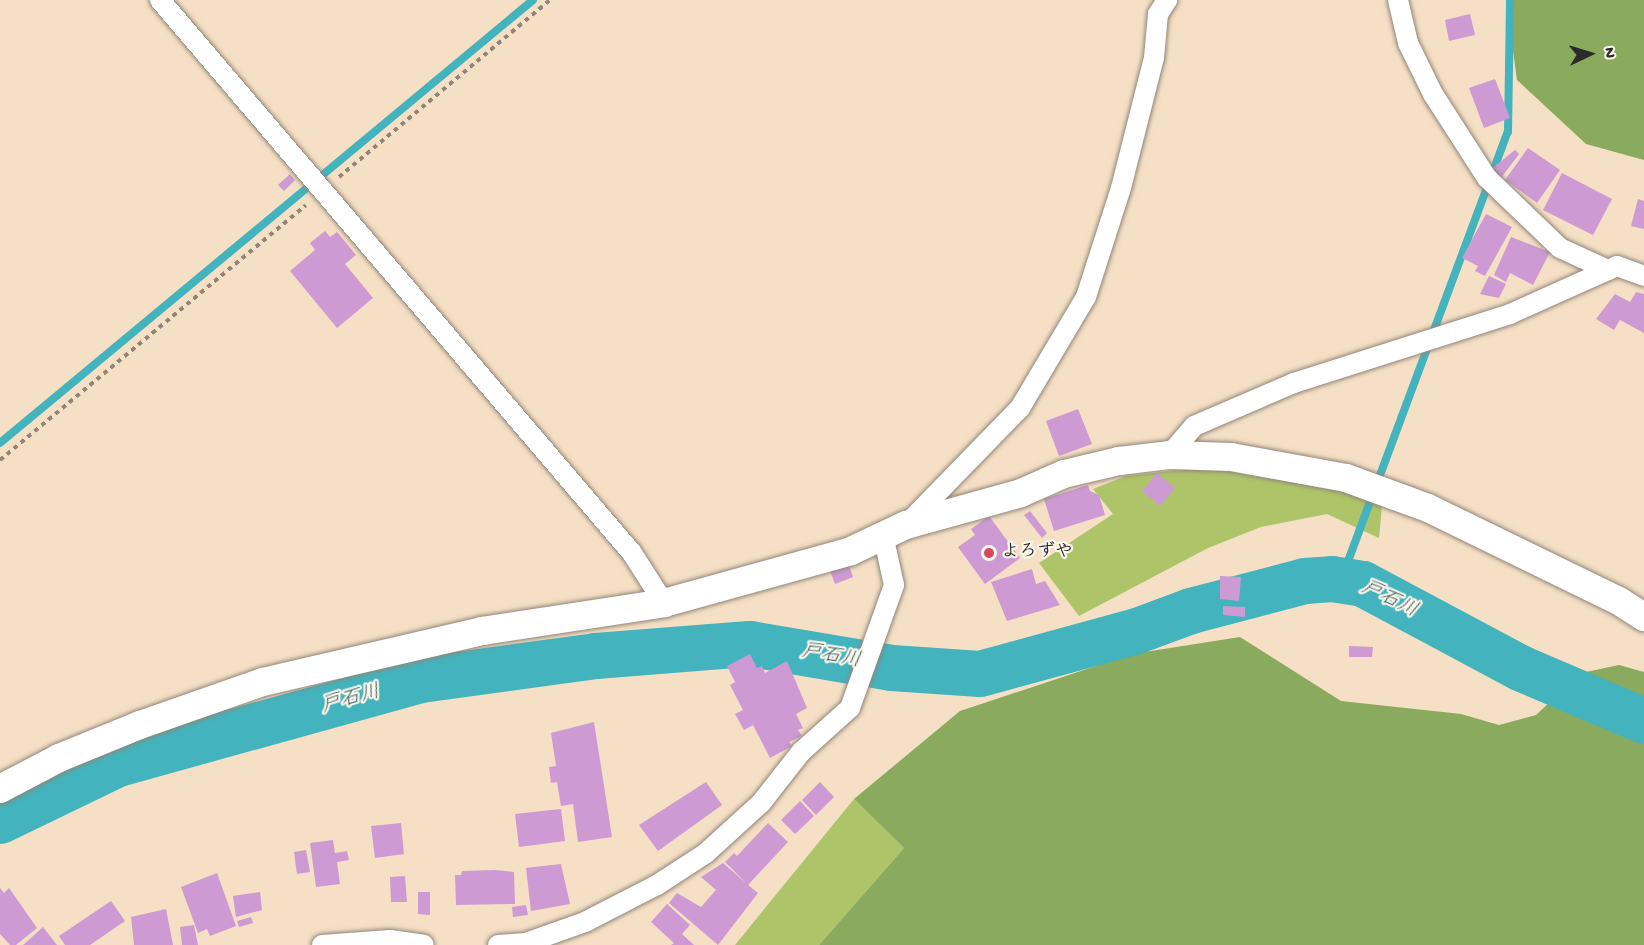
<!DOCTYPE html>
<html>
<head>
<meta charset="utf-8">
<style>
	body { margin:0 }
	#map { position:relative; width:1644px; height:945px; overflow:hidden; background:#f5dfc5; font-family:"Gochi Hand","Klee One",sans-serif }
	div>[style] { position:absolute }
	.green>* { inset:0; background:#aec469 }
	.forest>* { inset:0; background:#8aaa5d }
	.stream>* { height:8px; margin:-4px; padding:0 4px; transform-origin:4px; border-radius:4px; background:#43b3bd }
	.river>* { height:46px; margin:-23px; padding:0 23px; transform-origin:23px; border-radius:23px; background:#43b3bd }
	.building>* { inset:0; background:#cd9ad4 }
	.path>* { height:4px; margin-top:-2px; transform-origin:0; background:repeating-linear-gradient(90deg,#908578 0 4.5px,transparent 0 9px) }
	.roads { filter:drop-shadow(0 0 2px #908578) drop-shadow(0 0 2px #908578) }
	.street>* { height:20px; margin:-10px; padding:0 10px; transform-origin:10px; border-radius:10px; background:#fff }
	.secondary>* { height:28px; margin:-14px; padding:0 14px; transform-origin:14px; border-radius:14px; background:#fff }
	.dots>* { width:16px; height:16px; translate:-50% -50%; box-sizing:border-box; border:3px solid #fbf7ec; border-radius:50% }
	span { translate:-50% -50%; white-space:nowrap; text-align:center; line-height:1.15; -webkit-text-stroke:4.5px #fbf7ec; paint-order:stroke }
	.poi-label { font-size:18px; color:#2b2b2b; font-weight:700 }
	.left { translate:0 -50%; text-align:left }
	.water-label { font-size:20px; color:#335b5e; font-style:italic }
	.north { position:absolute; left:1560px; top:24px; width:60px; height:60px; -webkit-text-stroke:4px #fbf7ec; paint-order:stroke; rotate:86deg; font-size:16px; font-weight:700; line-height:24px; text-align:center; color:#2b2b2b }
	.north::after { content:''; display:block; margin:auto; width:21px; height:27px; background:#2b2b2b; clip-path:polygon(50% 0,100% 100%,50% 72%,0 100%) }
</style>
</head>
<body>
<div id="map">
	<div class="green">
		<i style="clip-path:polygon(1206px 467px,1264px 478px,1322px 482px,1382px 506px,1379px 538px,1327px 514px,1261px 527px,1208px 548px,1079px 616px,1039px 563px,1113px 514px,1093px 489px,1126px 476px)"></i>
		<i style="clip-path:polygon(854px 799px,904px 848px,819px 945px,735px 945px)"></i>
	</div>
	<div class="forest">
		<i style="clip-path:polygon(1506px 0,1644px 0,1644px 160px,1586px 144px,1517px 80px)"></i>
		<i style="clip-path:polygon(1240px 637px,1341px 701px,1461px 714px,1499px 725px,1536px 715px,1581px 673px,1619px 665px,1644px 672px,1644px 945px,819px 945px,904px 848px,854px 799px,960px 711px,1132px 654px)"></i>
	</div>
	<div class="stream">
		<i style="left:0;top:443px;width:693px;rotate:-39.73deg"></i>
		<i style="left:1341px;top:580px;width:478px;rotate:-69.6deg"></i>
		<i style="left:1508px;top:132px;width:132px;rotate:-89.1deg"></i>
	</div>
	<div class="river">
		<i style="left:0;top:821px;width:131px;rotate:-25.8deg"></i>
		<i style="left:118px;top:764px;width:314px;rotate:-15.5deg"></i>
		<i style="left:421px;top:680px;width:177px;rotate:-7.8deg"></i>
		<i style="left:596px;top:656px;width:154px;rotate:-4.5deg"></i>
		<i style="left:750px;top:644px;width:144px;rotate:9.6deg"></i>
		<i style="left:892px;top:668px;width:88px;rotate:3.9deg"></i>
		<i style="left:980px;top:674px;width:163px;rotate:-15.3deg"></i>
		<i style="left:1137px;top:631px;width:58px;rotate:-20.3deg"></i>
		<i style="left:1191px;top:611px;width:118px;rotate:-14.7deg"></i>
		<i style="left:1305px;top:581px;width:27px;rotate:-4deg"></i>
		<i style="left:1332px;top:579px;width:31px;rotate:9deg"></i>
		<i style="left:1363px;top:584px;width:178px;rotate:28.1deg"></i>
		<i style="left:1520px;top:668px;width:135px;rotate:23.1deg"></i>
	</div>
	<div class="building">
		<i style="clip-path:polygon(1470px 14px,1475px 35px,1449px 41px,1445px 20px)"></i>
		<i style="clip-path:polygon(1495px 79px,1510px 118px,1484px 128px,1469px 88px)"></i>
		<i style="clip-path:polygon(1528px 148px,1560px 170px,1537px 203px,1505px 180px)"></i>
		<i style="clip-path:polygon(1515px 150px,1519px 154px,1501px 178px,1490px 170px)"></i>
		<i style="clip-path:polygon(1562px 173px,1612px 199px,1593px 235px,1543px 210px)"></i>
		<i style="clip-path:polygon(290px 174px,295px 180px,284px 191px,278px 185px)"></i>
		<i style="clip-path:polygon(1638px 199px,1644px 201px,1644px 229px,1631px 226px)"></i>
		<i style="clip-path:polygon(1486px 214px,1512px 227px,1485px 276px,1475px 271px,1478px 266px,1462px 258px)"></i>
		<i style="clip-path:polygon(325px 231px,330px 237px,337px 232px,356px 255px,345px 264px,373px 298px,337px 328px,290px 271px,315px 250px,310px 243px)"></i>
		<i style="clip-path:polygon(1511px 237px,1550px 252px,1533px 285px,1510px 273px,1506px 282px,1494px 275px)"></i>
		<i style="clip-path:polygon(1489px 276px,1506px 284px,1499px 298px,1480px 294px)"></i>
		<i style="clip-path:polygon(1636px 292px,1644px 294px,1644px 333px,1620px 320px,1614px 330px,1596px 319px,1615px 294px,1630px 302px)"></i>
		<i style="clip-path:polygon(1078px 409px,1092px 444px,1059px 456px,1046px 421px)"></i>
		<i style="clip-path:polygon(1157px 473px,1175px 488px,1160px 506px,1142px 491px)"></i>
		<i style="clip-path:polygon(1088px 485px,1090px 491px,1099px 495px,1105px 515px,1054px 531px,1044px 499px)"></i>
		<i style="clip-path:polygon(1030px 511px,1047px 533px,1042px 538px,1024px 515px)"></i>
		<i style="clip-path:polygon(989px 516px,1020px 558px,985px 584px,958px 547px,975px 535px,971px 529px)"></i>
		<i style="clip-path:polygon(849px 565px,853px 577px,835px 584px,830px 571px)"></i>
		<i style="clip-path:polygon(1032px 569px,1036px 584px,1045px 581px,1060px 605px,1007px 621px,991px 582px)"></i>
		<i style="clip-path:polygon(1220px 576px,1241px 577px,1239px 601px,1220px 599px)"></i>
		<i style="clip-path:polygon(1223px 606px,1245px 607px,1245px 617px,1223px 615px)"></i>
		<i style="clip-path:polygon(1349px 646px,1373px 647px,1372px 657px,1349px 657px)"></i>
		<i style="clip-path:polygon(750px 654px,757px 668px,762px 666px,765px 673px,787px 661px,807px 708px,796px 714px,803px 728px,798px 730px,802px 736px,789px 742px,792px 746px,770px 758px,753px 725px,744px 730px,735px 714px,743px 710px,730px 685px,735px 682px,727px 666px)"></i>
		<i style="clip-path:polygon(594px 722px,612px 837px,578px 842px,573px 804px,561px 806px,557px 782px,551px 783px,549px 767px,556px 766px,551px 733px)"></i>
		<i style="clip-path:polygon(706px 782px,722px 805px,658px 851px,639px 825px)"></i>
		<i style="clip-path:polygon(820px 782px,834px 797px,816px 815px,802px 800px)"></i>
		<i style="clip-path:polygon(800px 801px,814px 816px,795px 834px,781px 820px)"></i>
		<i style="clip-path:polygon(561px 809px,565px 841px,519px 847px,515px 814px)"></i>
		<i style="clip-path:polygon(401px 823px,404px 854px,375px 858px,371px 826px)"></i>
		<i style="clip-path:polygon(768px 823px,788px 842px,748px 885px,758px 893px,718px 945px,669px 903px,677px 893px,701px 907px,716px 890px,701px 877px,723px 863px,746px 883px,725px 862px,734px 853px,737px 856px)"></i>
		<i style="clip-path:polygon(333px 840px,335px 853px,347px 851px,349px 860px,337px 862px,340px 884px,316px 887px,310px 843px)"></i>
		<i style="clip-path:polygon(306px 850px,310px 872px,297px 874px,294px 852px)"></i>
		<i style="clip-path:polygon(561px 864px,570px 904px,531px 911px,526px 868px)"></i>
		<i style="clip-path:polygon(495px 870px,514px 872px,515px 904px,456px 905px,455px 875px,461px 875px,462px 871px)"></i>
		<i style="clip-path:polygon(217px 873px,236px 926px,210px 936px,207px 929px,198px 933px,181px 887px)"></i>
		<i style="clip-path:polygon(405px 876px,407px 902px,391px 902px,390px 877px)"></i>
		<i style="clip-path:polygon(0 888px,4px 893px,9px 888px,37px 928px,16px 945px,10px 945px,0 934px)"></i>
		<i style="clip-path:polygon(260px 892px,262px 910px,236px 917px,233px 896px)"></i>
		<i style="clip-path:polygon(418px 892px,430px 892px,430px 915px,418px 914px)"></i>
		<i style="clip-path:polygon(111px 901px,125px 921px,90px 945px,65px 945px,59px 936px)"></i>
		<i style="clip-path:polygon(667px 904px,690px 925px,682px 934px,694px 945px,671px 945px,674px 943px,651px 922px)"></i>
		<i style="clip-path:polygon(526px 905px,528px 915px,513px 917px,512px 907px)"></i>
		<i style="clip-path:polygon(166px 909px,173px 945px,134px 945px,131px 917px)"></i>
		<i style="clip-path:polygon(251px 917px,253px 923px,239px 927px,237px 921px)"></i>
		<i style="clip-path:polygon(194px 925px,198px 945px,182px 945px,180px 927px)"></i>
		<i style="clip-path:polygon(43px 927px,57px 945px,23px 945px)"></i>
	</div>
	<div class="path">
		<i style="left:339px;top:177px;width:275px;rotate:-40deg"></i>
		<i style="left:0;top:460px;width:398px;rotate:-39.8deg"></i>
	</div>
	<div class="roads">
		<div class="street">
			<i style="left:160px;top:0;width:727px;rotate:49.52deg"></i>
			<i style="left:632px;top:553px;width:59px;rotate:57.4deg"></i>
			<i style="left:1398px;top:0;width:44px;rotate:76.9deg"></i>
			<i style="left:1408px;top:43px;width:57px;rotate:63.9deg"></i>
			<i style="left:1433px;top:94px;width:100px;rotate:57.3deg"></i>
			<i style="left:1487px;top:178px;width:101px;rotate:43.8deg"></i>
			<i style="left:1560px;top:248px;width:53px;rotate:24.6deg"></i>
			<i style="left:1169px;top:455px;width:38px;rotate:-49deg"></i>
			<i style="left:1194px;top:426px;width:109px;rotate:-23.3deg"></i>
			<i style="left:1294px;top:383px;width:227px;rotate:-17.7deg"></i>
			<i style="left:1510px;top:314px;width:117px;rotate:-24.2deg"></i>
			<i style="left:1617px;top:266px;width:29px;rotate:20deg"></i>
			<i style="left:908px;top:523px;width:161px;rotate:-45.8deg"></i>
			<i style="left:1020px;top:408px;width:129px;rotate:-59.3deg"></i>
			<i style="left:1086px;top:297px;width:114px;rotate:-72.2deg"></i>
			<i style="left:1121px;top:188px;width:134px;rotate:-75.8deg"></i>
			<i style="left:1154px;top:58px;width:44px;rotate:-84.8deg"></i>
			<i style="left:1158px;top:14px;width:17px;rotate:-57deg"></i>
			<i style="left:322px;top:945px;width:68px;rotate:-4.2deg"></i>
			<i style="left:390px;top:940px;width:34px;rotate:8deg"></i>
			<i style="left:498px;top:945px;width:28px;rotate:-4deg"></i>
			<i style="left:526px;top:943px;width:63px;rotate:-19.6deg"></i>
			<i style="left:585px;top:922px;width:81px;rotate:-27.2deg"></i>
			<i style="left:657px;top:885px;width:59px;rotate:-33.1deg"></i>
			<i style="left:706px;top:853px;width:74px;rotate:-42.3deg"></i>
			<i style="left:761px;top:803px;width:65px;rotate:-51.9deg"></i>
			<i style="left:801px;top:752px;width:66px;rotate:-41.9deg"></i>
			<i style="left:850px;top:708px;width:131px;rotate:-70.3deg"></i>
			<i style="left:894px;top:585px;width:51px;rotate:-102.4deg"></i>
		</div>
		<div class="secondary">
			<i style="left:0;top:789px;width:67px;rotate:-27.7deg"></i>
			<i style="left:59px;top:758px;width:87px;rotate:-22.2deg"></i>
			<i style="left:140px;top:725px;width:130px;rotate:-19.3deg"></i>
			<i style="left:263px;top:682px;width:225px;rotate:-13.1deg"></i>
			<i style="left:482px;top:631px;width:184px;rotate:-8.7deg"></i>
			<i style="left:664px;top:603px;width:194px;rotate:-15.5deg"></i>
			<i style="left:851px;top:551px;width:61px;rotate:-25.3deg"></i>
			<i style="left:906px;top:525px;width:119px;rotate:-15.5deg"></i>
			<i style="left:1021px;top:493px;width:47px;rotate:-23.8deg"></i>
			<i style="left:1064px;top:474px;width:57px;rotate:-13.3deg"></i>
			<i style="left:1119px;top:461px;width:50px;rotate:-6.8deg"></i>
			<i style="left:1169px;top:455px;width:62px;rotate:1.8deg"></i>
			<i style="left:1231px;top:457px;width:117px;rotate:10.3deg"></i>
			<i style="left:1346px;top:478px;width:87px;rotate:20.1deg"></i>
			<i style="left:1428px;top:508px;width:212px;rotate:26deg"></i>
			<i style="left:1619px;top:601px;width:30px;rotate:33deg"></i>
		</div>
	</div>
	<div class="dots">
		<i style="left:989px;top:553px;background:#d1495b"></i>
	</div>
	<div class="poi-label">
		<span class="left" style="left:1001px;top:553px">よろずや</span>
	</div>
	<div class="water-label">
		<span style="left:1389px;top:600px;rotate:26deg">戸石川</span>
		<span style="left:831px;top:657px;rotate:10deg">戸石川</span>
		<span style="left:351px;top:700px;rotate:-15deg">戸石川</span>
	</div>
	<div class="north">N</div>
</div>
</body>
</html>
